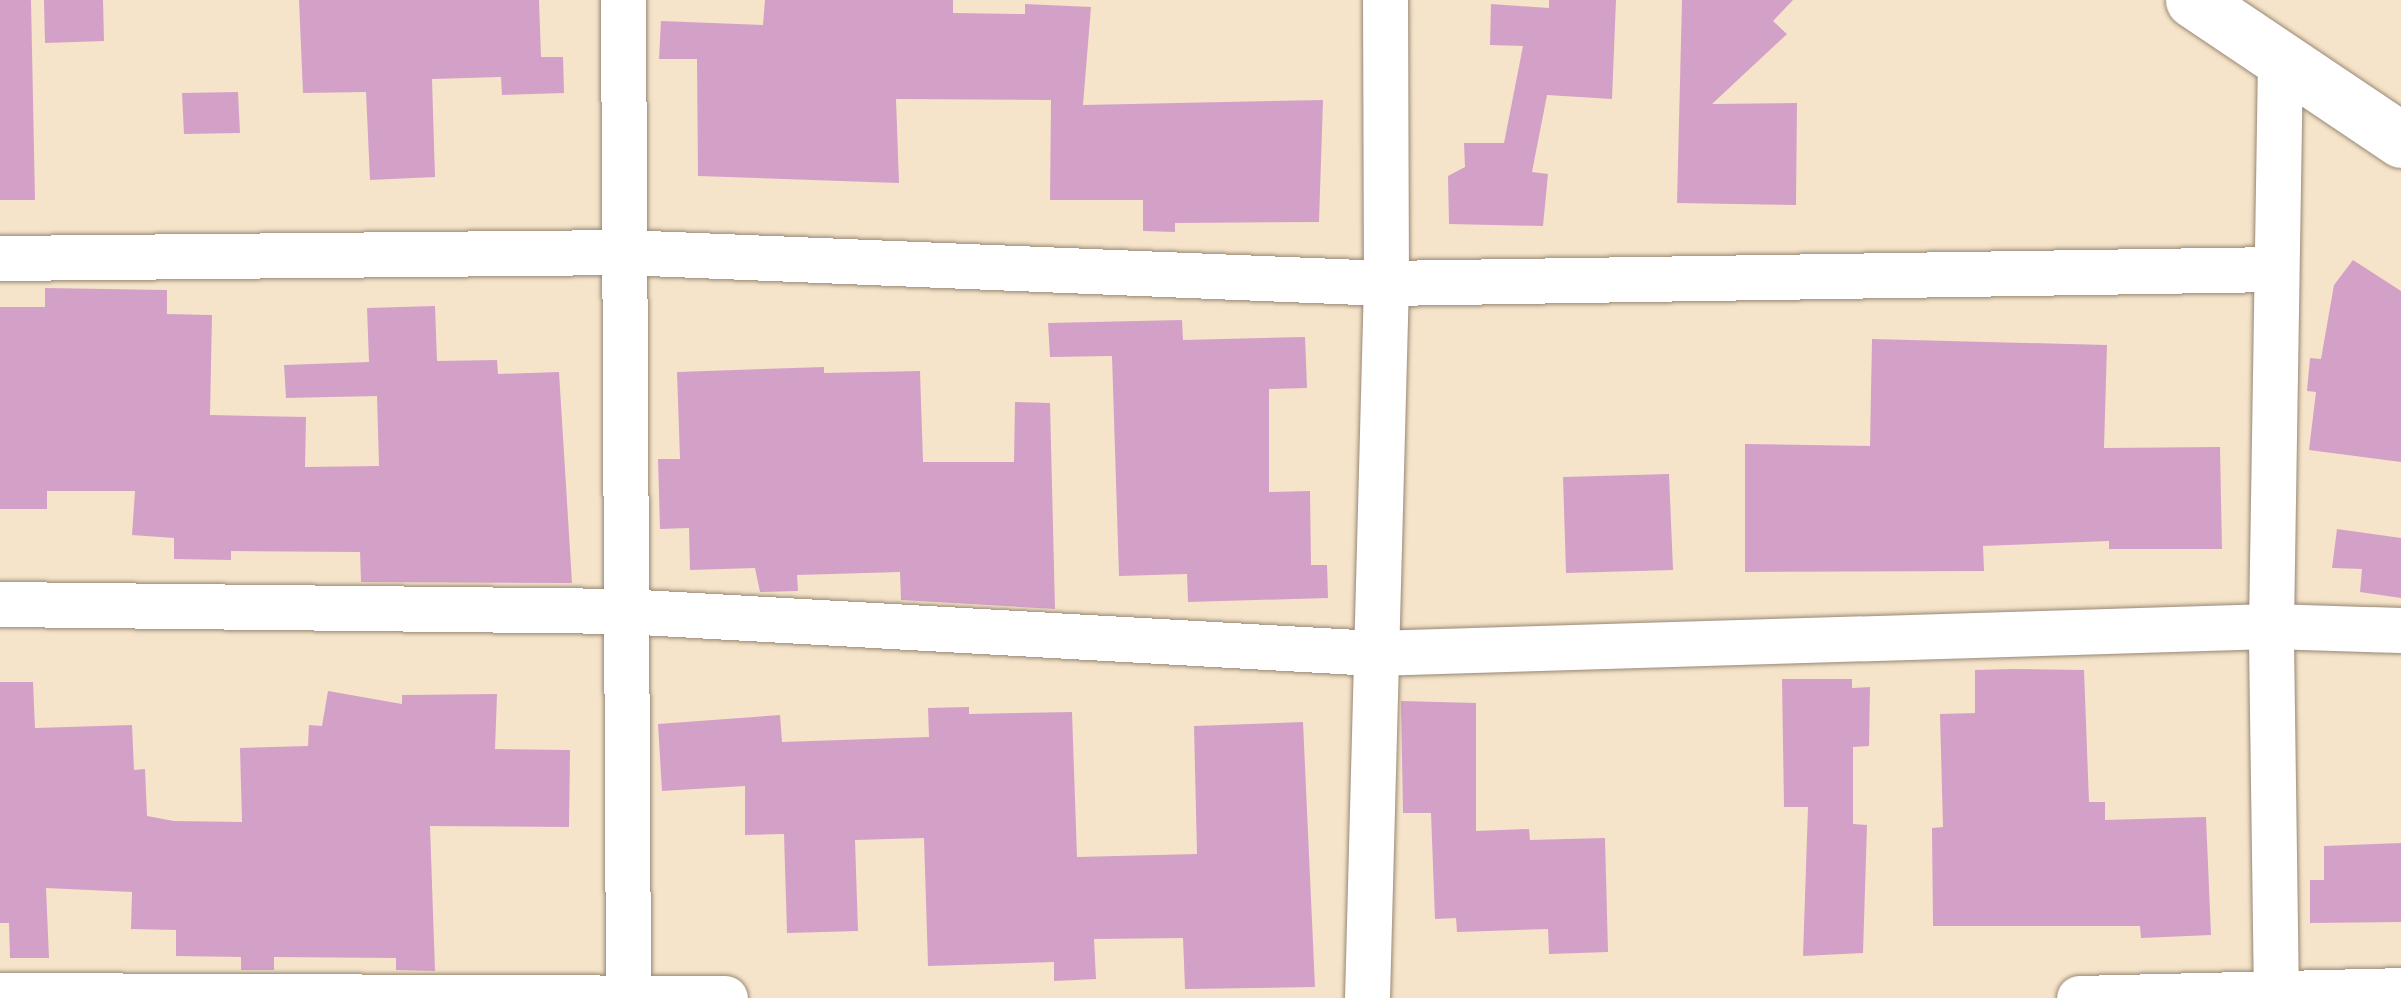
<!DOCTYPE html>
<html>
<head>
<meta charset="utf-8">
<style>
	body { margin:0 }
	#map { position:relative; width:2401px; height:998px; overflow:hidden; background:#f5e4ca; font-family:"Gochi Hand",sans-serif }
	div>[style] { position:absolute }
	.building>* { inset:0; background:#d3a1c7 }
	.roads { filter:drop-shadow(0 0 2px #988774) drop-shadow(0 0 2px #988774) }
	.street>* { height:45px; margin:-22.5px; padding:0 22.5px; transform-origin:22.5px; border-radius:22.5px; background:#fff }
	.secondary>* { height:55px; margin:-27.5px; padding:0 27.5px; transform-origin:27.5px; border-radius:27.5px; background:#fff }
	span { translate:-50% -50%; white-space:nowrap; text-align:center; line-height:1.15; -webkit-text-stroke:9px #fbf7ec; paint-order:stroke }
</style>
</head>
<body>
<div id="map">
	<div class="building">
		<i style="clip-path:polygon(0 0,31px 0,35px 200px,0 200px)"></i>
		<i style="clip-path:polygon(44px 0,103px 0,104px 41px,45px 43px)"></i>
		<i style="clip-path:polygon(299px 0,539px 0,541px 57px,563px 57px,564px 93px,502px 95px,501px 77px,432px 79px,435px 177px,370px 180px,366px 92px,303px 93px)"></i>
		<i style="clip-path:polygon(765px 0,953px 0,953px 13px,1025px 14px,1025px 4px,1091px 7px,1083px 105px,1323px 100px,1319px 222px,1175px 223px,1175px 232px,1143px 231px,1143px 200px,1050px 200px,1051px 100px,896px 99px,899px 183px,698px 176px,697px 59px,659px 59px,661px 21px,763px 25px)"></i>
		<i style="clip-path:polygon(1549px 0,1616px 0,1612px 99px,1547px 95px,1532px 172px,1548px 174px,1543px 226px,1449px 224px,1448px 176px,1465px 167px,1464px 143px,1504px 143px,1523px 46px,1490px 45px,1491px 4px,1549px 8px)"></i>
		<i style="clip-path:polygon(1682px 0,1793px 0,1773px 21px,1787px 34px,1712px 104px,1797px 103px,1796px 205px,1677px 203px)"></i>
		<i style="clip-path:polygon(238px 92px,240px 133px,184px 134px,182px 93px)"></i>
		<i style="clip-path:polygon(2353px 260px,2401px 291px,2401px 462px,2309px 450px,2316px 392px,2307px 391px,2310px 358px,2321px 359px,2334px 285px)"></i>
		<i style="clip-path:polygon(45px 288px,167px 290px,167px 314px,212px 315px,210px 415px,306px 417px,305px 467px,379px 466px,377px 396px,286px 398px,284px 365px,369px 362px,367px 308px,435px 306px,437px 361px,497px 360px,498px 374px,559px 372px,572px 583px,361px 582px,360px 552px,231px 551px,231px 560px,174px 559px,174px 538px,132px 535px,135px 491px,47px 491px,47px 509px,0 509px,0 307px,45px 307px)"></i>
		<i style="clip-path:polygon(1182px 320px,1183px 340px,1305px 337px,1307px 388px,1269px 389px,1269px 492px,1310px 491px,1311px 565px,1327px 565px,1328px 598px,1188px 602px,1187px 574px,1119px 576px,1112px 356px,1050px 357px,1048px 323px)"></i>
		<i style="clip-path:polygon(1872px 339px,2107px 345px,2104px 448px,2220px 447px,2222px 549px,2109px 549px,2109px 541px,1983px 546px,1984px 571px,1745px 572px,1745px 444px,1870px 446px)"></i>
		<i style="clip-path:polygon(824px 367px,824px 373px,920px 371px,923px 462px,1014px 462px,1015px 402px,1050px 403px,1055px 609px,901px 600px,900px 572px,797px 575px,798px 591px,760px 592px,755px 568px,690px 570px,689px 528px,660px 529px,658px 459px,680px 459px,677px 372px)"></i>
		<i style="clip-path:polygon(1669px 474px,1673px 570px,1566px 573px,1563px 477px)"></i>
		<i style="clip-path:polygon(2337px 529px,2401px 538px,2401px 598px,2360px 592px,2362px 569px,2332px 568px)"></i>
		<i style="clip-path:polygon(2013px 669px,2084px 670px,2089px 802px,2105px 802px,2105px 820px,2206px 817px,2211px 935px,2141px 938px,2140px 926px,1933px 926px,1932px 828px,1943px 827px,1940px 714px,1975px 713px,1975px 670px)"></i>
		<i style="clip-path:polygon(1782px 679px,1852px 679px,1852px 688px,1870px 687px,1869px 746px,1853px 747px,1853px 824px,1867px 825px,1863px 953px,1803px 956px,1808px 807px,1784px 807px)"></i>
		<i style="clip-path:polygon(0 682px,33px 682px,35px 728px,132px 725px,134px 770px,145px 769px,147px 816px,174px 821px,242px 822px,240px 748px,308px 746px,309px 725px,322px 726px,328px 691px,402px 704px,402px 695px,497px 694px,495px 749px,570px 750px,569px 827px,430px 826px,435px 971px,396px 970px,396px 958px,274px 957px,274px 970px,241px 970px,241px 957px,176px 956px,176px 930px,131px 929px,132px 892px,46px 888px,49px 958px,10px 958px,9px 923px,0 923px)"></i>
		<i style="clip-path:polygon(1401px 701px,1476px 703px,1476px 831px,1529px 829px,1530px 840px,1605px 838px,1608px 952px,1549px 954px,1548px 929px,1457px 932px,1456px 918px,1435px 919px,1431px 813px,1403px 813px)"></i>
		<i style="clip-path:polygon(969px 707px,969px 714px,1072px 712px,1077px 857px,1197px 854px,1194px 726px,1303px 722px,1315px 987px,1185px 989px,1183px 938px,1094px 939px,1096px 979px,1054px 981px,1054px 962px,928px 966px,924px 838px,855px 840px,858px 931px,787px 933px,784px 834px,745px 835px,745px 786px,662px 791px,658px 724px,780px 715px,782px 742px,929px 737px,928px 708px)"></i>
		<i style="clip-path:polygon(2401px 843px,2401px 922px,2310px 923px,2310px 880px,2324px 880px,2324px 846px)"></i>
	</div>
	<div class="roads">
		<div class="street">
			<i style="left:623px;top:0;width:998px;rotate:89.71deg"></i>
			<i style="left:0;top:258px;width:623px;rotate:-0.55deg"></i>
			<i style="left:623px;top:252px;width:764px;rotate:2.33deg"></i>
			<i style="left:1386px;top:283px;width:888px;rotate:-0.9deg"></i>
			<i style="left:0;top:604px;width:623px;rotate:0.64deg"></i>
			<i style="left:623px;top:611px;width:752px;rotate:3.2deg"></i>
			<i style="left:1374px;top:653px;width:897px;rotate:-1.72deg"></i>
			<i style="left:2271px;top:626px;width:130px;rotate:1.8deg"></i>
			<i style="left:0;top:995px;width:725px;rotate:0.24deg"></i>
			<i style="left:1367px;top:998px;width:715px;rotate:-88.48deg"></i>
			<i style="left:1386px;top:283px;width:283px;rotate:-90.2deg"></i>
			<i style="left:2079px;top:998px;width:322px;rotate:-1.4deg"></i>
			<i style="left:2276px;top:998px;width:372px;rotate:-90.8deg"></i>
			<i style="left:2271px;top:626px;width:567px;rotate:-89.09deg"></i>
		</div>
		<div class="secondary">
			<i style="left:2193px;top:0;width:251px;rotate:33.9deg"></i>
		</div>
	</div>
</div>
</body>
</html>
